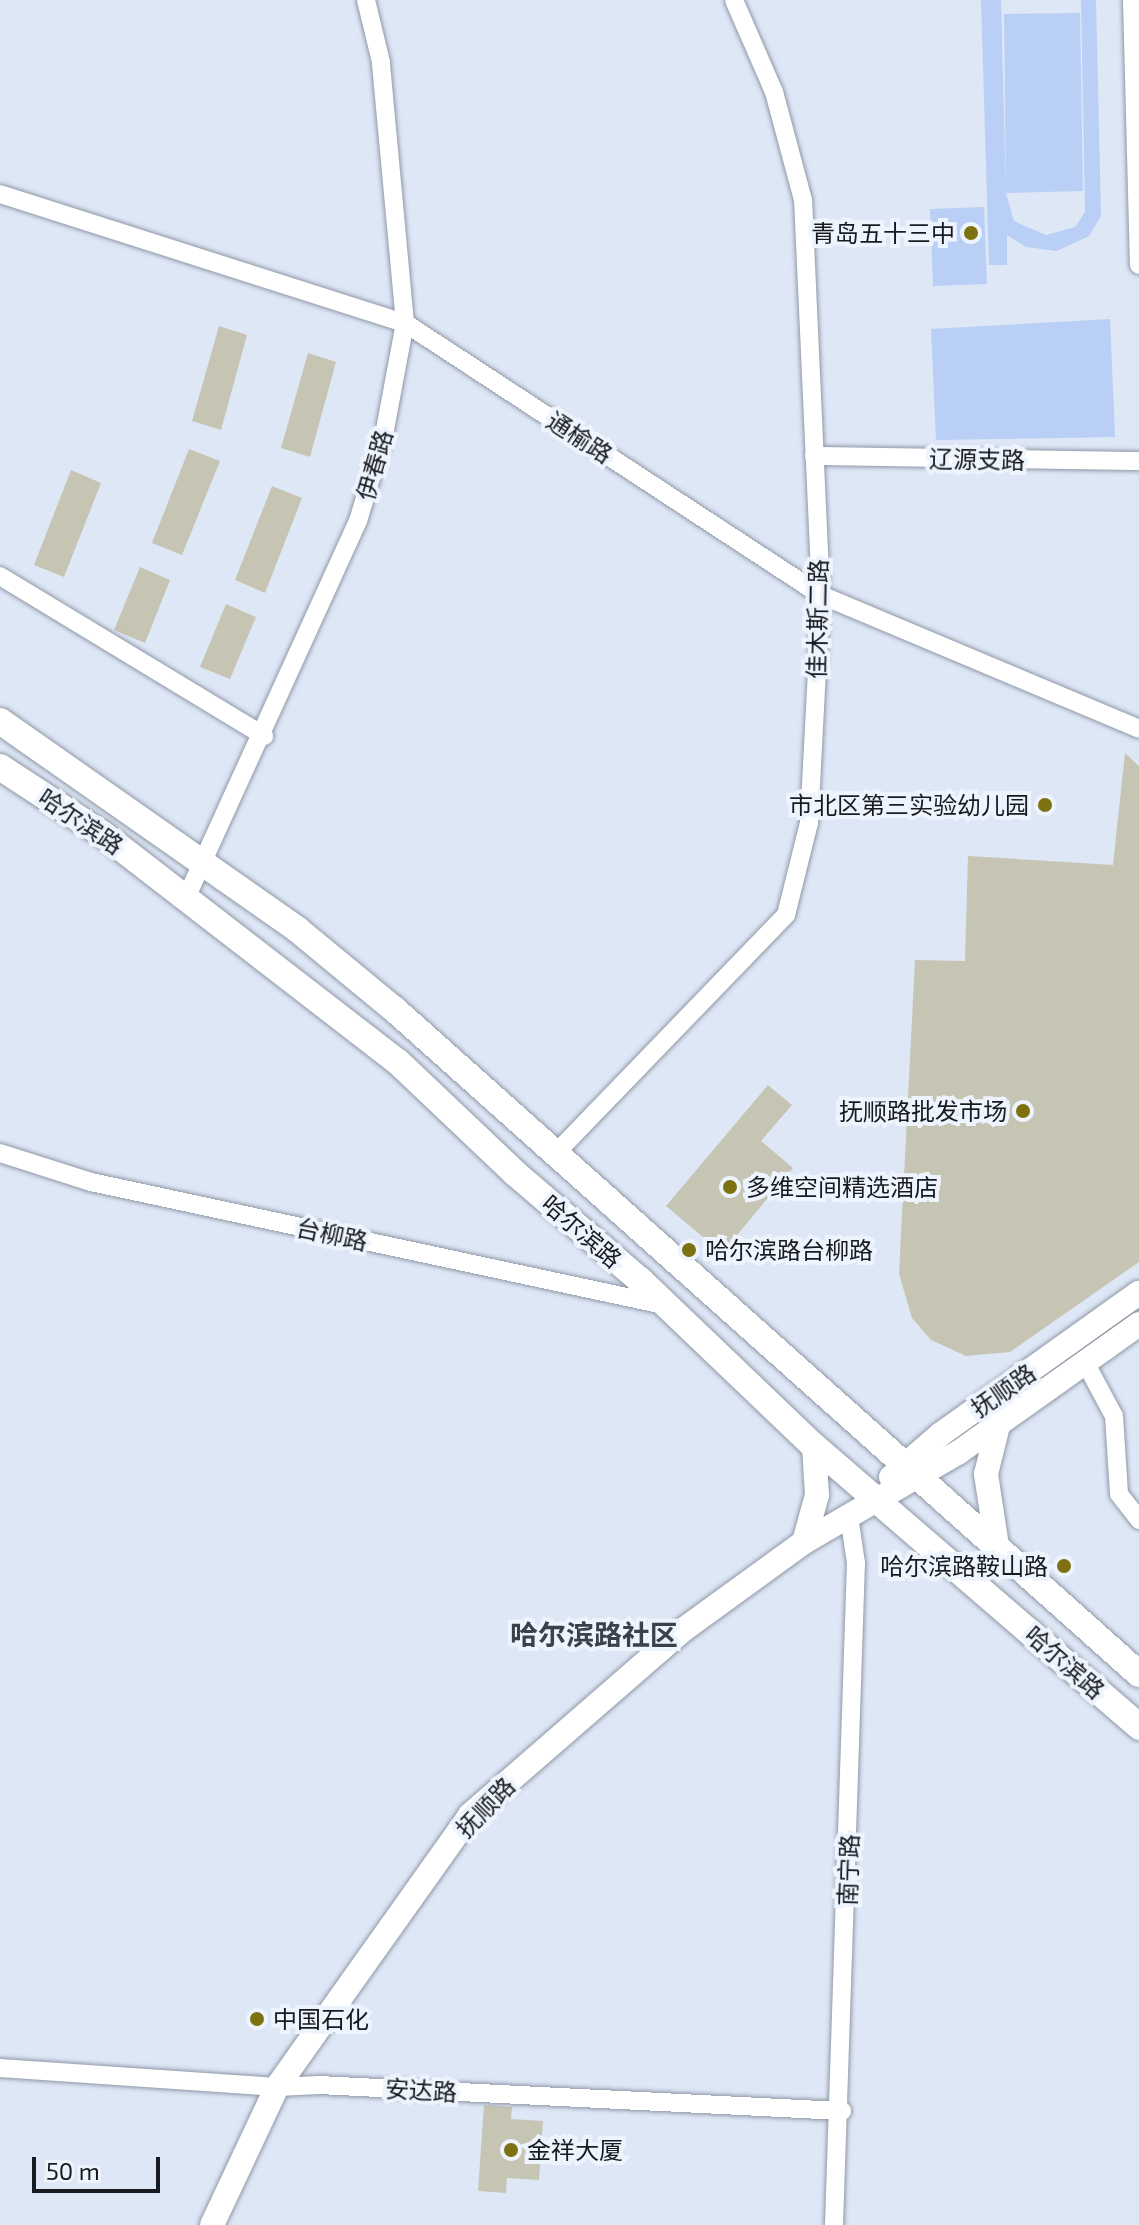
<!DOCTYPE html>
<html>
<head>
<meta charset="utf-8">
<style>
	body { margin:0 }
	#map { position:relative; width:1139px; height:2225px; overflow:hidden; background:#dee7f6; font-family:"Exo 2","Noto Sans SC",sans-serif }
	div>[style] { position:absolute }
	.green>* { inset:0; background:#bacff5 }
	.building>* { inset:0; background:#c6c5b4 }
	.roads { filter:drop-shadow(0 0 2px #8f98a6) drop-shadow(0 0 2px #8f98a6) }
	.minor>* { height:18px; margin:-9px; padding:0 9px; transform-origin:9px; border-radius:9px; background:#fff }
	.major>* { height:24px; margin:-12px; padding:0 12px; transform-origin:12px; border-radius:12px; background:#fff }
	.highway>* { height:26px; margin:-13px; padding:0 13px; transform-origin:13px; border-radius:13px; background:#fff }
	.dots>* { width:22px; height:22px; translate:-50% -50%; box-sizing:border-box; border:4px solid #eef4fd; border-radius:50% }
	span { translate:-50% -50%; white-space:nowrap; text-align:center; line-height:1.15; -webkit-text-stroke:8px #eef4fd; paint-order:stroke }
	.poi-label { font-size:24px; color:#171a20 }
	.right { translate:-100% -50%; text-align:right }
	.left { translate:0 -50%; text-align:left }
	.street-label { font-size:24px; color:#171a20 }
	.quarter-label { font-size:28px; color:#3a414d; font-weight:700 }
	.scale { position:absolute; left:32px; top:2157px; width:128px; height:36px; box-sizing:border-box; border:4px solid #171a20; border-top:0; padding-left:10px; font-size:24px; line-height:28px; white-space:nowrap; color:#171a20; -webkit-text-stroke:6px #eef4fd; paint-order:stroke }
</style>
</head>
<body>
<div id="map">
	<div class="green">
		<i style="clip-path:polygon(981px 0,1001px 0,1006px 192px,1004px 14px,1080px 13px,1083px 191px,1006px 193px,1014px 221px,1046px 235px,1075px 227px,1085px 212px,1081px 0,1096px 0,1101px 216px,1089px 236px,1057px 251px,1026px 247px,1007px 235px,1007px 265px,989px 265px)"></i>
		<i style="clip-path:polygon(984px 207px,987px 284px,933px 286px,930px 209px)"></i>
		<i style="clip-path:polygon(1110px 319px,1115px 437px,936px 440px,931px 329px)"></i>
	</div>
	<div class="building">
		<i style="clip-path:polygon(219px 326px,247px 335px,221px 430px,192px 421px)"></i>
		<i style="clip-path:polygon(308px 353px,336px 362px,310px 457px,281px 448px)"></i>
		<i style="clip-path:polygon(189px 449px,220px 461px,182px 555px,152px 543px)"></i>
		<i style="clip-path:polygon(71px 470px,101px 483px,64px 577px,34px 565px)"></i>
		<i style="clip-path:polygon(272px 486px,302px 498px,265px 593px,235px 580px)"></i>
		<i style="clip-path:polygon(140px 567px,170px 580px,145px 643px,114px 630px)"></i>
		<i style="clip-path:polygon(226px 604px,256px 617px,230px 679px,200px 667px)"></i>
		<i style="clip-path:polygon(1125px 753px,1139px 766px,1139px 1262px,1010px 1352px,966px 1356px,931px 1340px,912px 1318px,899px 1274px,915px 960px,965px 961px,968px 856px,1113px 865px)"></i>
		<i style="clip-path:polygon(768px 1085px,792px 1105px,761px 1141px,793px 1168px,722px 1253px,666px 1206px)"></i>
		<i style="clip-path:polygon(484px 2105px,512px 2107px,511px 2119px,543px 2121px,539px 2180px,507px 2178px,506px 2193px,478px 2191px)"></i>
	</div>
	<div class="roads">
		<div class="minor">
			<i style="left:1132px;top:0;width:265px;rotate:88.5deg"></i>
			<i style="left:0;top:194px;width:425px;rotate:17.7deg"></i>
			<i style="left:405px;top:323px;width:497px;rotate:33.2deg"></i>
			<i style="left:821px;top:595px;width:345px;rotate:22.8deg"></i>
			<i style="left:814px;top:456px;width:325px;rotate:0.9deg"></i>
			<i style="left:0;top:576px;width:309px;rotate:31.2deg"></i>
			<i style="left:187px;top:896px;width:412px;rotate:-65.5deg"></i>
			<i style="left:358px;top:521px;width:90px;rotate:-73.2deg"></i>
			<i style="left:384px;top:435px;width:114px;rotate:-79.4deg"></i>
			<i style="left:405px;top:323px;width:262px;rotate:-95.3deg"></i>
			<i style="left:381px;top:62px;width:64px;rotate:-103.6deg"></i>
			<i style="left:0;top:1153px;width:96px;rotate:17.7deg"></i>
			<i style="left:91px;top:1182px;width:586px;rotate:12.12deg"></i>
			<i style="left:555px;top:1154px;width:332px;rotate:-46deg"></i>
			<i style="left:786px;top:915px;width:95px;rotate:-76deg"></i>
			<i style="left:809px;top:823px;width:228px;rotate:-87deg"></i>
			<i style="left:821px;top:595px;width:395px;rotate:-92.6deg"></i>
			<i style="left:803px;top:200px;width:112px;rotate:-105deg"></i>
			<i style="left:774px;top:92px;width:100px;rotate:-113.5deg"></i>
			<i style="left:1085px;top:1362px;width:61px;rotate:61.8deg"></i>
			<i style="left:1114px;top:1416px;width:78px;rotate:86.3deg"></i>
			<i style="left:1119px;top:1494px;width:33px;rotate:52deg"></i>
			<i style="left:0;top:2068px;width:278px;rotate:3.9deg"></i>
			<i style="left:277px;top:2087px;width:42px;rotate:-2.7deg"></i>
			<i style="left:319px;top:2085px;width:524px;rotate:2.85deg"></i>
			<i style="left:834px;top:2225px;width:662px;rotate:-88.1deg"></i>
			<i style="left:856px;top:1563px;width:48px;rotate:-98.5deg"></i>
		</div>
		<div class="major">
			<i style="left:891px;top:1477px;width:66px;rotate:-40.7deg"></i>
			<i style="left:941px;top:1434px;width:243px;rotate:-35.5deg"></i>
			<i style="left:804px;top:1542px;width:49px;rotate:-74.5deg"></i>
			<i style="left:817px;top:1495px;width:49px;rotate:-93.5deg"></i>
			<i style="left:997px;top:1546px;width:73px;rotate:-98.7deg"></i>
			<i style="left:986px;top:1474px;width:54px;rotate:-76deg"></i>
			<i style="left:212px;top:2225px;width:153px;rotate:-64.8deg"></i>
			<i style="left:277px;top:2087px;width:334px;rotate:-54.6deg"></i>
			<i style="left:470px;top:1815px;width:282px;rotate:-41deg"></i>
			<i style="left:683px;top:1630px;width:150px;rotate:-36deg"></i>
			<i style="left:804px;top:1542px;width:179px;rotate:-30.1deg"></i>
			<i style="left:959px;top:1452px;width:221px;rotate:-35.4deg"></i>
		</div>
		<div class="highway">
			<i style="left:0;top:721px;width:364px;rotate:35deg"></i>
			<i style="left:298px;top:930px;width:126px;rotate:39.5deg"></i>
			<i style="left:395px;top:1010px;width:997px;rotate:41.75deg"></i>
			<i style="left:0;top:767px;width:124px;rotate:33.2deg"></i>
			<i style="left:104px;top:835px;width:371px;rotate:37.7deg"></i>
			<i style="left:398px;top:1062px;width:161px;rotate:43.5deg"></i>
			<i style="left:515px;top:1173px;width:165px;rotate:40.6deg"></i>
			<i style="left:640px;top:1280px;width:240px;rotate:43.7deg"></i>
			<i style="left:814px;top:1446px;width:430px;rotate:40.8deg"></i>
		</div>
	</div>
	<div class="dots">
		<i style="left:971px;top:233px;background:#7d7111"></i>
		<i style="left:1045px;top:805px;background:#7d7111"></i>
		<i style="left:1023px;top:1111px;background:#7d7111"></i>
		<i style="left:730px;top:1187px;background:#7d7111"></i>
		<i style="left:689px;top:1250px;background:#7d7111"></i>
		<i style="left:1064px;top:1566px;background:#7d7111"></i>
		<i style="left:257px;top:2019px;background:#7d7111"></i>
		<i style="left:511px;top:2150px;background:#7d7111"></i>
	</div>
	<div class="poi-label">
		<span class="right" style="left:955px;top:233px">青岛五十三中</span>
		<span class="right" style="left:1029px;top:805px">市北区第三实验幼儿园</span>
		<span class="right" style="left:1007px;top:1111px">抚顺路批发市场</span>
		<span class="left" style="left:746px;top:1187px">多维空间精选酒店</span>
		<span class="left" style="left:705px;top:1250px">哈尔滨路台柳路</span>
		<span class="right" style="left:1048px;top:1566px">哈尔滨路鞍山路</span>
		<span class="left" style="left:273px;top:2019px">中国石化</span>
		<span class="left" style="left:527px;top:2150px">金祥大厦</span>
	</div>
	<div class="street-label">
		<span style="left:580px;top:437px;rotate:33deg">通榆路</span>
		<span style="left:977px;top:459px;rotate:1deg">辽源支路</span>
		<span style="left:374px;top:465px;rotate:-74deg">伊春路</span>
		<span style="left:817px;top:619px;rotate:-89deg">佳木斯二路</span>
		<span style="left:81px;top:821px;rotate:34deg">哈尔滨路</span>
		<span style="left:582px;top:1231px;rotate:41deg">哈尔滨路</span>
		<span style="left:332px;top:1234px;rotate:12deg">台柳路</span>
		<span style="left:1003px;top:1390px;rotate:-35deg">抚顺路</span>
		<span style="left:1065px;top:1662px;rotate:41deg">哈尔滨路</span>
		<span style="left:485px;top:1807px;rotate:-46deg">抚顺路</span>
		<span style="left:848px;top:1870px;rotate:-88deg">南宁路</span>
		<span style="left:421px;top:2090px;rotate:3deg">安达路</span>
	</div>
	<div class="quarter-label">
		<span style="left:594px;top:1634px">哈尔滨路社区</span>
	</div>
	<div class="scale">50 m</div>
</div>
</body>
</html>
